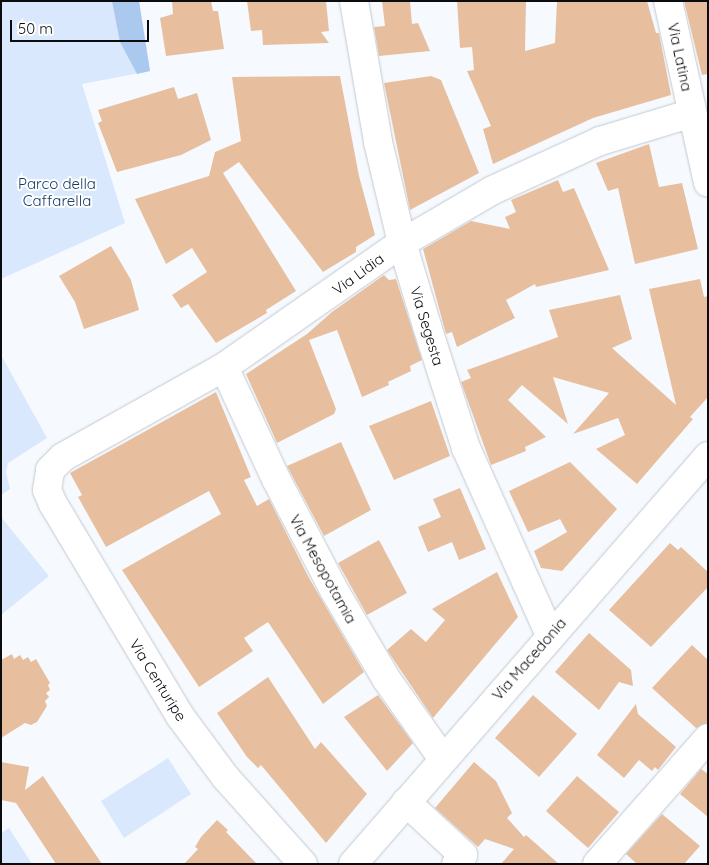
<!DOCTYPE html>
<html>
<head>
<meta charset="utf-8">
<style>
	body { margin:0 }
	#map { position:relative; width:709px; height:865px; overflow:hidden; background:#f6faff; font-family:Quicksand,sans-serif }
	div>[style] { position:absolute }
	.green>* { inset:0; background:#d9e8fd }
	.forest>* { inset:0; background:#abc8ef }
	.building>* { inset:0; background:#e7bf9f }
	.roads { filter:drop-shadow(0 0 1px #c2c8cf) drop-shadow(0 0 1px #c2c8cf) }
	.minor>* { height:28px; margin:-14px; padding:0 14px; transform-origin:14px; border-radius:14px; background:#fff }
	span { translate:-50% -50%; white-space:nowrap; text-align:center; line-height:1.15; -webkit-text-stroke:4px #fff; paint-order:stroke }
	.street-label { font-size:15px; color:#0a0c0e }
	.park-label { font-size:15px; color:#133a69 }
	.frame { position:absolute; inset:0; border:2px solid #0a0c0e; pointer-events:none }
	.scale { position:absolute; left:10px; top:20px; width:139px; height:22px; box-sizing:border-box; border:2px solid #0a0c0e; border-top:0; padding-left:6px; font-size:15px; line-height:18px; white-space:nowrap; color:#0a0c0e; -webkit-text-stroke:4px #fff; paint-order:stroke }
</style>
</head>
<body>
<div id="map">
	<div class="green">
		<i style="clip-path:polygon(1px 1px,139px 1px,150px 71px,82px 84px,125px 223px,1px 279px)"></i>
		<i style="clip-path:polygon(1px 355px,47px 438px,8px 463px,6px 472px,10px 489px,1px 495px)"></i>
		<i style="clip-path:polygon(1px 517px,49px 576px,1px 615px)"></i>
		<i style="clip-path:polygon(168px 758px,191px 794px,124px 838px,101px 801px)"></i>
		<i style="clip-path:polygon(9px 828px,32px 864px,1px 864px,1px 833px)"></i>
	</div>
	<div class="forest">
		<i style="clip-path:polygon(112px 1px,139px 1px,150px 71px,137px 74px,120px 42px)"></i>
	</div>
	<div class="building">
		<i style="clip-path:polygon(172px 1px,211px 1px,213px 11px,218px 11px,224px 49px,166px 56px,160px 18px,173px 14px)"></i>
		<i style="clip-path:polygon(247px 1px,326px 1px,329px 31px,321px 32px,329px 43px,263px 45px,262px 30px,251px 31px)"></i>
		<i style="clip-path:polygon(382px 1px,410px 1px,412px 24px,418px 23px,430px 51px,379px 56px,374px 27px,385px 26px)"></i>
		<i style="clip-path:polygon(457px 1px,526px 1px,525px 51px,555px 43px,557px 1px,647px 1px,656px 33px,659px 33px,671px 95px,593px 118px,493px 164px,483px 129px,491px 126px,467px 71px,474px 70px,472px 47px,460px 48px)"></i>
		<i style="clip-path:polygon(684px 1px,708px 1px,708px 74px,702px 75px)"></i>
		<i style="clip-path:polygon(340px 76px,359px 176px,375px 235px,356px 247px,356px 252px,323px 272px,239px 162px,223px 173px,296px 291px,266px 310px,267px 313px,216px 343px,188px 304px,181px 308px,172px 295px,207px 272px,192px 248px,166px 264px,135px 199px,209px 176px,215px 152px,241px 141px,232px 77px)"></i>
		<i style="clip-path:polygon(431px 76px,441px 80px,479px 173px,410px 210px,384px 83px)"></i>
		<i style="clip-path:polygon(174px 87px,178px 99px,197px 93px,211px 140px,181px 155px,117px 172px,98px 123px,102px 121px,98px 110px)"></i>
		<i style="clip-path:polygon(649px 144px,659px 187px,682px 183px,698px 249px,635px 264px,618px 188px,608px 191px,596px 163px)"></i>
		<i style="clip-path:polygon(558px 180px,563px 192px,574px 188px,609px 270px,536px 287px,535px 284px,506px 300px,515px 318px,457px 347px,452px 332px,446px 334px,423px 249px,471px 221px,510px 229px,505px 217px,516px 212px,511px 200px)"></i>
		<i style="clip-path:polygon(111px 246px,131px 280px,139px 310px,84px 329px,75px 302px,59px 276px)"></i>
		<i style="clip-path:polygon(384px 275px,389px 280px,396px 279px,422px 360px,410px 366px,411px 371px,388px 382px,389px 385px,362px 397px,337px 330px,309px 340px,336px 409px,334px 414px,277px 443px,246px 374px,307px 334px,332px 312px)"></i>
		<i style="clip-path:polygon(700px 279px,704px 297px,708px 296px,708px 397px,690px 417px,693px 419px,637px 484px,596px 449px,625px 435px,618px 418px,573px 434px,609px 393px,553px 377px,568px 424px,522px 385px,508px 400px,546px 437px,525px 447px,526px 451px,491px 465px,461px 382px,471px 378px,467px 370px,558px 337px,549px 310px,620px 295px,632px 339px,612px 348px,676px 405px,649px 289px)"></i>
		<i style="clip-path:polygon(216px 392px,251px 477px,244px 480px,257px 506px,269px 499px,309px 578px,364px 672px,323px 704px,268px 622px,244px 638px,253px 651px,199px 687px,122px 570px,221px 514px,209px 491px,106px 547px,78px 497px,82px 495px,70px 473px)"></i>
		<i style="clip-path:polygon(431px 401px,450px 456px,394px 480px,369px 426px)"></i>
		<i style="clip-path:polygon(341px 442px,371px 510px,324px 536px,287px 466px)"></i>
		<i style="clip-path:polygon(570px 462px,617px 509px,562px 571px,541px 568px,534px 551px,567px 532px,560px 519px,528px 532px,509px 491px)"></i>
		<i style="clip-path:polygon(460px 488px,486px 549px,459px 560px,452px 542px,428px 552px,418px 527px,441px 517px,433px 499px)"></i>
		<i style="clip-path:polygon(379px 540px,407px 593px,367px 615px,338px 563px)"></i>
		<i style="clip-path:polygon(670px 543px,678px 550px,681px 547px,708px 572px,708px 587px,651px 647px,609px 610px)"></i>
		<i style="clip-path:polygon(497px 572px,518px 617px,433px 718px,387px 650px,411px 629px,426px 642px,445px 620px,432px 609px)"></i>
		<i style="clip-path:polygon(589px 633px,631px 670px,633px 686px,619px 682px,599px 710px,555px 672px)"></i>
		<i style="clip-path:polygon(692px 645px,708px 660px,708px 723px,696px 728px,652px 688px)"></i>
		<i style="clip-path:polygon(12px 654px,14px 659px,20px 655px,23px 660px,28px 657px,31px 662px,36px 659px,50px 683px,48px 685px,50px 690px,46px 693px,49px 697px,45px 701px,47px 706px,37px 722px,31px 725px,25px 723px,1px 738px,1px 660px)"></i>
		<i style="clip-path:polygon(268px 677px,315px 749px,321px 742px,367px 794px,326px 843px,261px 765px,258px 768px,247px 757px,217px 713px)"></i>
		<i style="clip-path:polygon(378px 695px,413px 743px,387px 771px,344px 717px)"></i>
		<i style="clip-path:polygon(533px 695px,577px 734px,539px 777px,495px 738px)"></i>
		<i style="clip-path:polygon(636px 704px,638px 714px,676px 747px,658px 770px,655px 767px,652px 771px,639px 760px,624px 778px,597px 755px)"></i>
		<i style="clip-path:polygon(1px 762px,29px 767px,25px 790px,43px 776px,102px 864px,56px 864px,16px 803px,1px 800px)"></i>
		<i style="clip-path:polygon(474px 762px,496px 781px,512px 813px,507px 818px,524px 837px,526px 835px,559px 864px,501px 864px,514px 849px,485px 839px,478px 847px,435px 808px)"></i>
		<i style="clip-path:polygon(701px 769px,708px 774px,708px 817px,680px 794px)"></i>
		<i style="clip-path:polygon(577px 776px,619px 812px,588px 848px,546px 811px)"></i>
		<i style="clip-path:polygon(662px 814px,700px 846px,684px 864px,637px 864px,626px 854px)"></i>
		<i style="clip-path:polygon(217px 820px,228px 830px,226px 832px,257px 864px,184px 864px,198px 849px,195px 847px,201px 837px)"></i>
	</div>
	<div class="roads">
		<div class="minor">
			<i style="left:354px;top:1px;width:143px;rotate:80.3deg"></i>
			<i style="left:378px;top:142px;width:104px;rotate:76.6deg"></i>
			<i style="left:402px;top:243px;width:87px;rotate:73.2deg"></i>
			<i style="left:427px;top:326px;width:128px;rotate:72.3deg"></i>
			<i style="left:466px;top:448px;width:205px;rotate:65.8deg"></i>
			<i style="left:668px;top:1px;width:186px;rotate:77.6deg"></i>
			<i style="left:224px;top:367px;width:123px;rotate:65.1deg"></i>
			<i style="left:276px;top:479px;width:125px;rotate:62.4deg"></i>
			<i style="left:334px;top:590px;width:104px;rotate:59.5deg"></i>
			<i style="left:387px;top:680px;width:97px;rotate:54.7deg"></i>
			<i style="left:406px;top:802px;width:78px;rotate:42.9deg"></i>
			<i style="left:463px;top:855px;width:11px;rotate:128deg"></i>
			<i style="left:303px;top:864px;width:115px;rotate:-131.8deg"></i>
			<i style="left:226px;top:778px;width:77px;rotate:-126.6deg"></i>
			<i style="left:180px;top:716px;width:247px;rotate:-120.9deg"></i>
			<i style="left:53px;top:504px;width:15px;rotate:-113deg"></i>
			<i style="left:47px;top:490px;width:20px;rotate:-81deg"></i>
			<i style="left:50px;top:470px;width:18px;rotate:-45deg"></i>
			<i style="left:63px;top:457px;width:184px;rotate:-29.2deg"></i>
			<i style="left:224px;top:367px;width:217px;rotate:-34.9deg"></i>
			<i style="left:402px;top:243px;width:105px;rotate:-30.2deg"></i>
			<i style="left:493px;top:190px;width:118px;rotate:-24.6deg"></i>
			<i style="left:600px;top:141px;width:96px;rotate:-16.9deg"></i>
			<i style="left:353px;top:864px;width:541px;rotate:-48.97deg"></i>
			<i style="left:597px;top:864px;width:168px;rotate:-48.6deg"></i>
		</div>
	</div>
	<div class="street-label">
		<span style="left:680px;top:57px;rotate:78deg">Via Latina</span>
		<span style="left:358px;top:274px;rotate:-36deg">Via Lidia</span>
		<span style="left:427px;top:326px;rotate:73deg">Via Segesta</span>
		<span style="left:323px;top:569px;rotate:61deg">Via Mesopotamia</span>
		<span style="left:529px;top:659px;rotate:-49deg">Via Macedonia</span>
		<span style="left:158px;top:680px;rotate:58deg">Via Centuripe</span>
	</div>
	<div class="park-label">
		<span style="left:57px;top:192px">Parco della<br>Caffarella</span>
	</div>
	<div class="frame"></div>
	<div class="scale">50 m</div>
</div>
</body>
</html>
